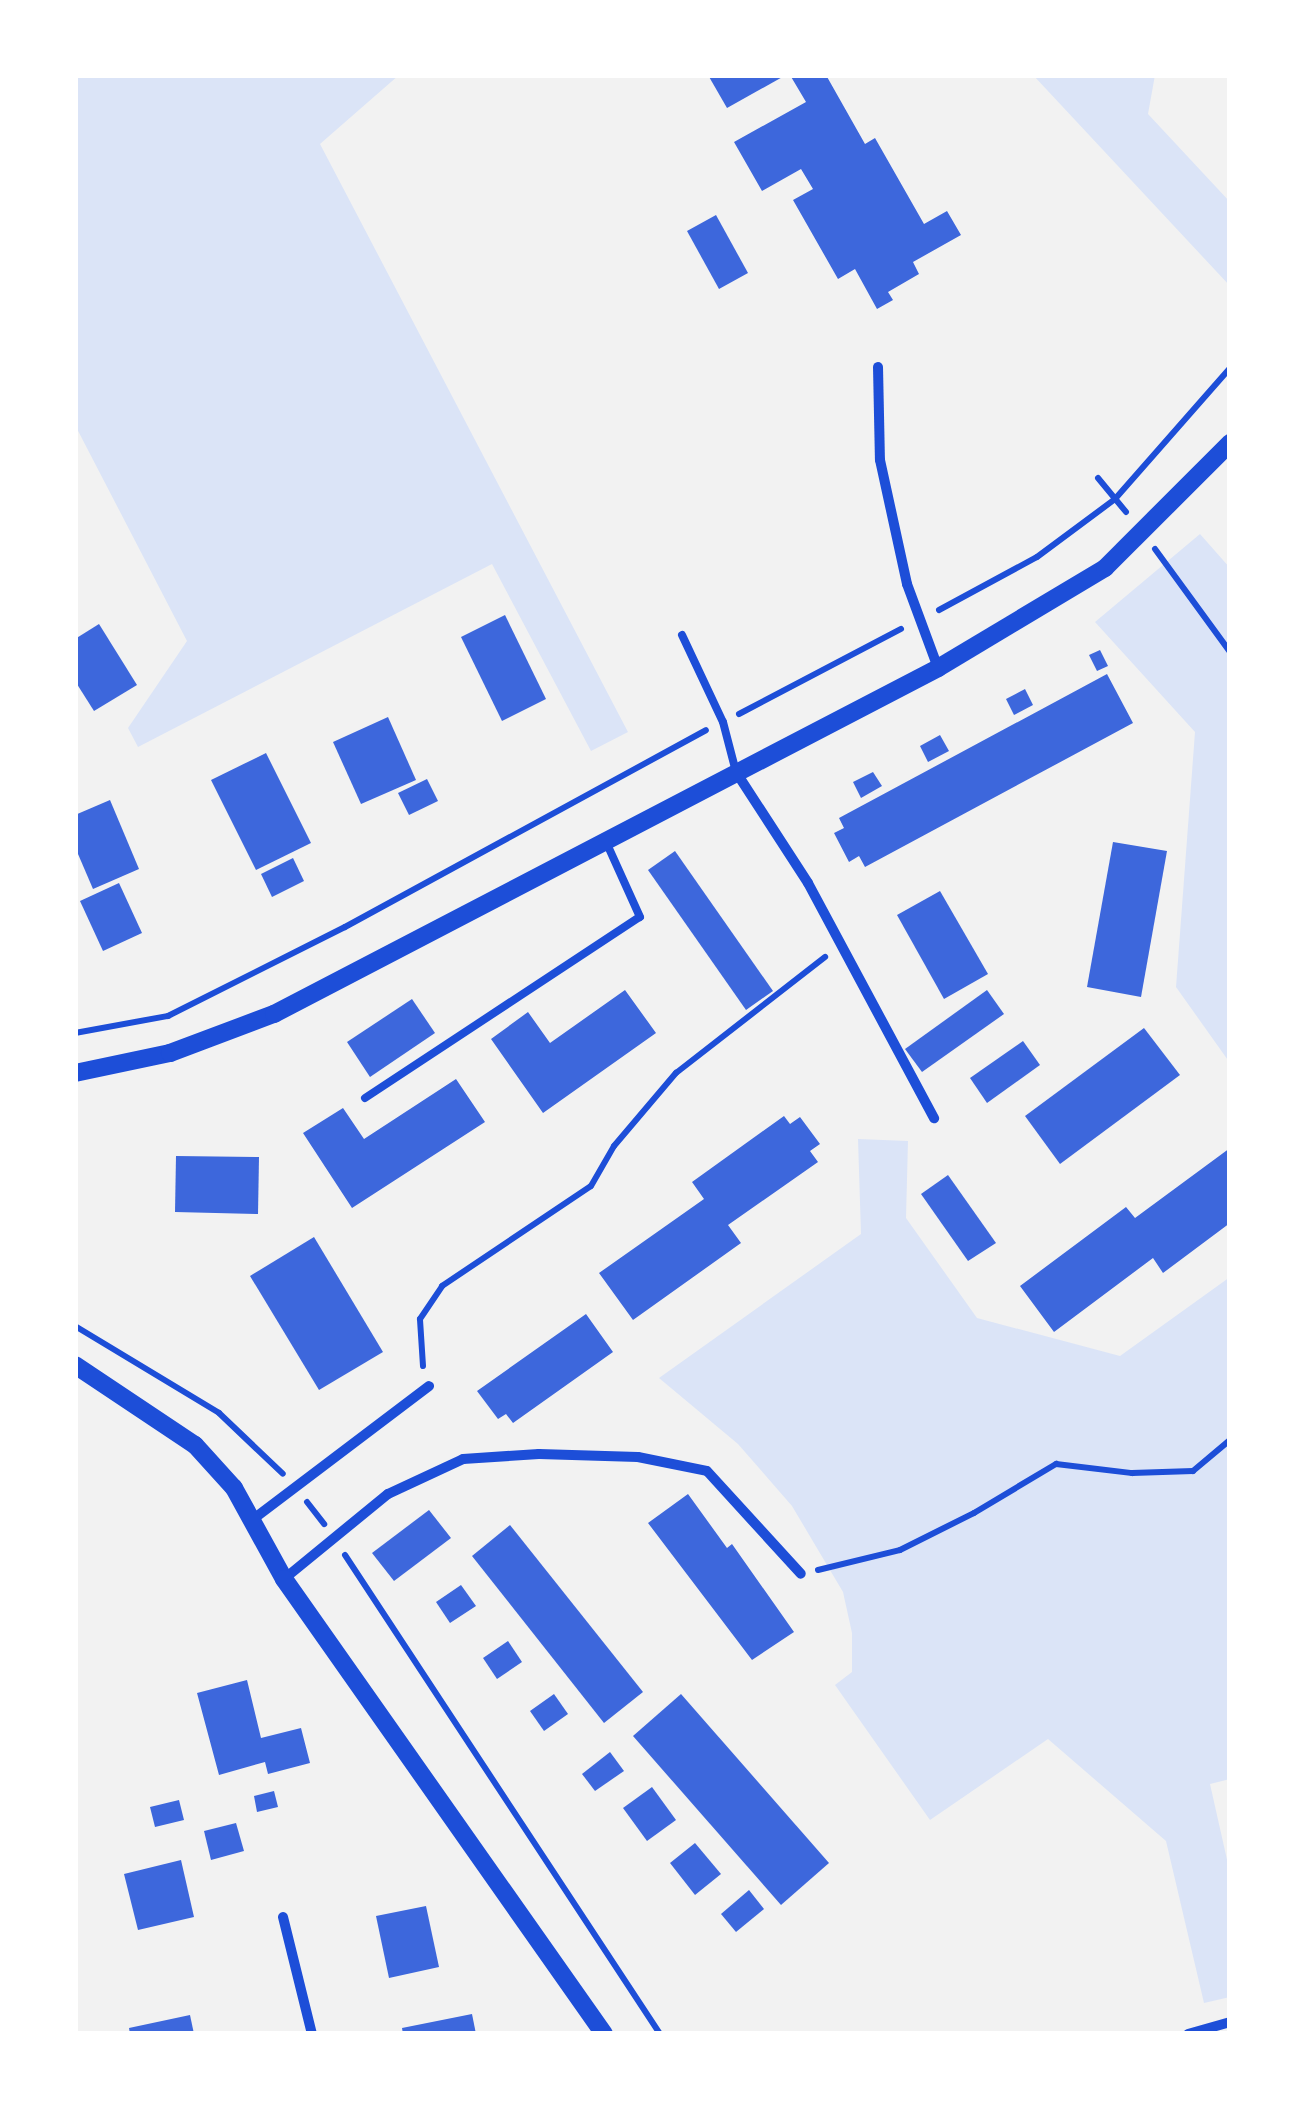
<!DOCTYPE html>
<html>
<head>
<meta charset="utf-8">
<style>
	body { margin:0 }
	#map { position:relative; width:1305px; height:2109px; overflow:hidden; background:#f2f2f2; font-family:Bitter,serif }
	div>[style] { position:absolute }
	.green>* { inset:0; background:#dbe4f7 }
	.building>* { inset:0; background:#3d67dc }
	.path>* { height:6px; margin:-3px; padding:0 3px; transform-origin:3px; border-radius:3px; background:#1d4ed8 }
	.service>* { height:8px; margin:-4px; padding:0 4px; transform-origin:4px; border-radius:4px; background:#1d4ed8 }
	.minor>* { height:10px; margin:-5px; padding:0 5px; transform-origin:5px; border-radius:5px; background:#1d4ed8 }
	.tertiary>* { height:18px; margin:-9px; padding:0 9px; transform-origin:9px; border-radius:9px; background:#1d4ed8 }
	span { translate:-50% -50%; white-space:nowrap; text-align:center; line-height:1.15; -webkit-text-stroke:8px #fff; paint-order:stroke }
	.frame { position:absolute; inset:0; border:78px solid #fff; pointer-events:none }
</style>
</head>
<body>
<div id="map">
	<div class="green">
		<i style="clip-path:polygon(88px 75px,399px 75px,320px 144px,628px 732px,591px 751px,492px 564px,138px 747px,128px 728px,187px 641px,75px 425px,75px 78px)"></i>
		<i style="clip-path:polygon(1033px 75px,1155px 75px,1148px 114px,1230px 202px,1230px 286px)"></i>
		<i style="clip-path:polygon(1200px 534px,1230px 568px,1230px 1063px,1176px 987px,1195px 732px,1095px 622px)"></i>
		<i style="clip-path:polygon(858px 1139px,908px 1141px,906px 1218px,977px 1318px,1120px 1356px,1230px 1277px,1230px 1779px,1210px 1784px,1230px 1873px,1230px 1997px,1204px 2003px,1166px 1841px,1048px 1739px,930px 1820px,835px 1685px,852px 1672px,852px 1633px,843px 1592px,792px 1506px,738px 1444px,659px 1378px,861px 1234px)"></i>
	</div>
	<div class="building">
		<i style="clip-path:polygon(708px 75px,786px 75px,727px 108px)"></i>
		<i style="clip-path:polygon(790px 75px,826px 75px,865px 144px,875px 138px,924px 224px,947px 211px,961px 235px,913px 262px,919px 274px,888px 292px,893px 300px,877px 309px,855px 269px,838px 279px,793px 200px,813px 189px,801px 169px,762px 191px,734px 142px,806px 102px)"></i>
		<i style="clip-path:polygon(716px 215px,748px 273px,719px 289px,687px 231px)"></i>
		<i style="clip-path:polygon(505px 615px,546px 699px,502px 721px,461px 637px)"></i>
		<i style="clip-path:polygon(99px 624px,137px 685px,94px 711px,75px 681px,75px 639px)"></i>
		<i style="clip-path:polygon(1100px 650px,1108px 666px,1097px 671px,1089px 655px)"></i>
		<i style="clip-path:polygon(1107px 674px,1133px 723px,865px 867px,859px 856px,849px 862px,834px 833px,844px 828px,839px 818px)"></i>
		<i style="clip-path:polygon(1025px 689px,1033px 705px,1014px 715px,1006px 699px)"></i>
		<i style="clip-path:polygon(388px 717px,416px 780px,361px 804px,333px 742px)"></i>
		<i style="clip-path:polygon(940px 735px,949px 751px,928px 762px,920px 746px)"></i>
		<i style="clip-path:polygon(266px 753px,311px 843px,256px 870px,211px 780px)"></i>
		<i style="clip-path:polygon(873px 772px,882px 786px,861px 798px,853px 782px)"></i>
		<i style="clip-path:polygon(427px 779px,438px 801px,409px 815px,398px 793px)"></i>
		<i style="clip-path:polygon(110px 800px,139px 869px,93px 889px,75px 847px,75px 815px)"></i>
		<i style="clip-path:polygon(1113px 842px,1167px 851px,1141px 997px,1087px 987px)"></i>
		<i style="clip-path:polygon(675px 851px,773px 991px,746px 1010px,648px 870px)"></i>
		<i style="clip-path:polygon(293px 858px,304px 881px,272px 897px,261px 874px)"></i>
		<i style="clip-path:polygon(119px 883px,142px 933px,103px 951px,80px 901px)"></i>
		<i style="clip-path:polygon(940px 891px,988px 974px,944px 999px,897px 915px)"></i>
		<i style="clip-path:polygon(625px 990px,656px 1033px,543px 1113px,491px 1039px,528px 1012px,550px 1043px)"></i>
		<i style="clip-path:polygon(987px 990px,1004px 1014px,922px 1072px,905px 1049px)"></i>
		<i style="clip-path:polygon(412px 999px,435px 1033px,370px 1077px,347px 1042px)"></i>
		<i style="clip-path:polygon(1144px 1028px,1180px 1075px,1060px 1164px,1025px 1116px)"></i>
		<i style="clip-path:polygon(1023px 1041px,1040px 1065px,987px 1103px,970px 1078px)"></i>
		<i style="clip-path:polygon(456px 1079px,485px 1122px,352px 1208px,303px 1133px,343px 1108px,364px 1139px)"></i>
		<i style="clip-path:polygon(784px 1116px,790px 1124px,800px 1117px,820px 1144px,810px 1151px,818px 1162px,728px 1225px,741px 1243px,633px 1320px,599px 1273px,704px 1199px,692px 1182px)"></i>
		<i style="clip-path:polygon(1230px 1148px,1230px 1223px,1163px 1273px,1153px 1258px,1054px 1332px,1020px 1286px,1126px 1207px,1135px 1218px)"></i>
		<i style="clip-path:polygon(176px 1156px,259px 1157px,258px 1214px,175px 1212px)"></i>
		<i style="clip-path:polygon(948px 1175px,996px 1243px,968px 1261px,921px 1194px)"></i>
		<i style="clip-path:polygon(314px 1237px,383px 1352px,319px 1390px,250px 1276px)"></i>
		<i style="clip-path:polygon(586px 1314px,613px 1352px,513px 1423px,506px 1414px,498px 1419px,477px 1391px)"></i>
		<i style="clip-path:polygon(688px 1494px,727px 1548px,732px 1544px,794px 1632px,752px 1660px,648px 1523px)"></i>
		<i style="clip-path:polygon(429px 1510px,451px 1538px,394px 1581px,372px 1553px)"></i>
		<i style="clip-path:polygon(510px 1525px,643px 1692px,604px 1723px,472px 1556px)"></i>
		<i style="clip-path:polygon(461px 1585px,476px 1606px,450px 1623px,436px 1602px)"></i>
		<i style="clip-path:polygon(508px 1641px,522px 1662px,497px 1679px,483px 1658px)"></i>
		<i style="clip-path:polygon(247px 1680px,261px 1738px,301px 1728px,310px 1763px,268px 1774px,265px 1762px,219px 1775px,197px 1693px)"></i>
		<i style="clip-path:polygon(554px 1694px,568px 1714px,544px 1731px,530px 1711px)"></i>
		<i style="clip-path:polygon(681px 1694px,829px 1863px,781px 1905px,633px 1736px)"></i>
		<i style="clip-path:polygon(610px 1752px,624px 1771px,595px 1791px,582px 1774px)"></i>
		<i style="clip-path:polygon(652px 1787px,676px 1820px,647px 1841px,623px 1808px)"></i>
		<i style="clip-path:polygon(274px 1791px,278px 1807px,257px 1812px,254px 1796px)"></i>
		<i style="clip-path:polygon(179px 1800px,184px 1820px,155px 1827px,150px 1807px)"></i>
		<i style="clip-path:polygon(236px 1823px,244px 1851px,211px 1860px,204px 1831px)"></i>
		<i style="clip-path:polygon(695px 1843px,721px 1874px,695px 1895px,670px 1863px)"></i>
		<i style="clip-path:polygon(181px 1860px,194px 1917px,138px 1930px,124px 1874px)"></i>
		<i style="clip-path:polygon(749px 1890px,764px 1909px,736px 1932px,721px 1914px)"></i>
		<i style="clip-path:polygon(426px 1906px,439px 1967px,389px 1978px,376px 1916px)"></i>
		<i style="clip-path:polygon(472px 2014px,476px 2034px,403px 2034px,402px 2028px)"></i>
		<i style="clip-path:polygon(190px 2015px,194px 2034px,130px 2034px,129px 2028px)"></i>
	</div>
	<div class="path">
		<i style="left:1098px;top:478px;width:44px;rotate:50.5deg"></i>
		<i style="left:1155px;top:549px;width:127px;rotate:53.9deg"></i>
		<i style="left:939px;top:610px;width:111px;rotate:-28.4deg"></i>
		<i style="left:1037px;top:557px;width:97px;rotate:-36.6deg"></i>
		<i style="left:1115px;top:499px;width:174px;rotate:-48.7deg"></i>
		<i style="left:739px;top:714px;width:183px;rotate:-27.7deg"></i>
		<i style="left:75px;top:1033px;width:95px;rotate:-10.4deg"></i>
		<i style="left:168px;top:1016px;width:198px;rotate:-26.7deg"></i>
		<i style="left:345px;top:927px;width:411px;rotate:-28.6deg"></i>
		<i style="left:75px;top:1326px;width:168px;rotate:31.1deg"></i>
		<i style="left:219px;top:1413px;width:88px;rotate:43.6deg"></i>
		<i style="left:423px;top:1366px;width:47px;rotate:-93.7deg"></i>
		<i style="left:420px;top:1319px;width:40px;rotate:-56deg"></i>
		<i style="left:442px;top:1286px;width:179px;rotate:-33.9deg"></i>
		<i style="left:591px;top:1186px;width:46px;rotate:-60.1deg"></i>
		<i style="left:614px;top:1146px;width:96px;rotate:-49.7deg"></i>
		<i style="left:676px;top:1073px;width:189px;rotate:-37.9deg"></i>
		<i style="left:307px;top:1502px;width:28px;rotate:52deg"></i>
		<i style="left:345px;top:1555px;width:573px;rotate:56.67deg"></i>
		<i style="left:818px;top:1570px;width:84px;rotate:-13.7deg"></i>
		<i style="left:900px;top:1550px;width:83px;rotate:-26.6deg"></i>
		<i style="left:974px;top:1513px;width:96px;rotate:-30.9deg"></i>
		<i style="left:1056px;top:1464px;width:77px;rotate:6.8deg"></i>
		<i style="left:1132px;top:1473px;width:61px;rotate:-1.9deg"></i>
		<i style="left:1193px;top:1471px;width:48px;rotate:-40deg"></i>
	</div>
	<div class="service">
		<i style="left:682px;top:635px;width:96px;rotate:64.8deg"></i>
		<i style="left:723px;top:722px;width:52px;rotate:75.4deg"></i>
		<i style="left:365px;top:1098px;width:329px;rotate:-33.4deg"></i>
		<i style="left:640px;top:917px;width:80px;rotate:-114.3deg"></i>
	</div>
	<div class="minor">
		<i style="left:878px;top:367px;width:93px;rotate:88.8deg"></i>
		<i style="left:880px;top:460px;width:127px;rotate:77.7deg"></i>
		<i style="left:907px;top:584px;width:90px;rotate:69.7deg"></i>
		<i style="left:736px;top:772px;width:132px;rotate:57deg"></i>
		<i style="left:808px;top:883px;width:267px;rotate:61.8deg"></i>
		<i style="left:252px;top:1520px;width:222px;rotate:-37.1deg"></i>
		<i style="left:284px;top:1579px;width:134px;rotate:-39.3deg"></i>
		<i style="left:388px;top:1494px;width:83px;rotate:-25deg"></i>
		<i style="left:463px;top:1459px;width:76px;rotate:-3.8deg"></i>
		<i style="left:539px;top:1454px;width:99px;rotate:1.7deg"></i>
		<i style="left:638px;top:1457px;width:70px;rotate:11.5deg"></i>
		<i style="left:707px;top:1471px;width:139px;rotate:47.6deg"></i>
		<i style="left:283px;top:1917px;width:121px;rotate:76.1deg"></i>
		<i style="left:1188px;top:2034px;width:44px;rotate:-15.9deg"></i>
	</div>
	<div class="tertiary">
		<i style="left:75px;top:1073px;width:97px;rotate:-11.9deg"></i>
		<i style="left:170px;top:1053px;width:111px;rotate:-20.6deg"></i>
		<i style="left:274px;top:1014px;width:749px;rotate:-27.52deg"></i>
		<i style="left:938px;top:668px;width:195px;rotate:-30.9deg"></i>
		<i style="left:1105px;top:568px;width:177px;rotate:-45deg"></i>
		<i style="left:75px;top:1365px;width:144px;rotate:33.7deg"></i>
		<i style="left:195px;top:1445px;width:58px;rotate:47.8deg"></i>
		<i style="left:234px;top:1488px;width:104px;rotate:61.2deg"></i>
		<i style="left:284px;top:1579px;width:556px;rotate:54.88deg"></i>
	</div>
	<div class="frame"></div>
</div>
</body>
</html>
